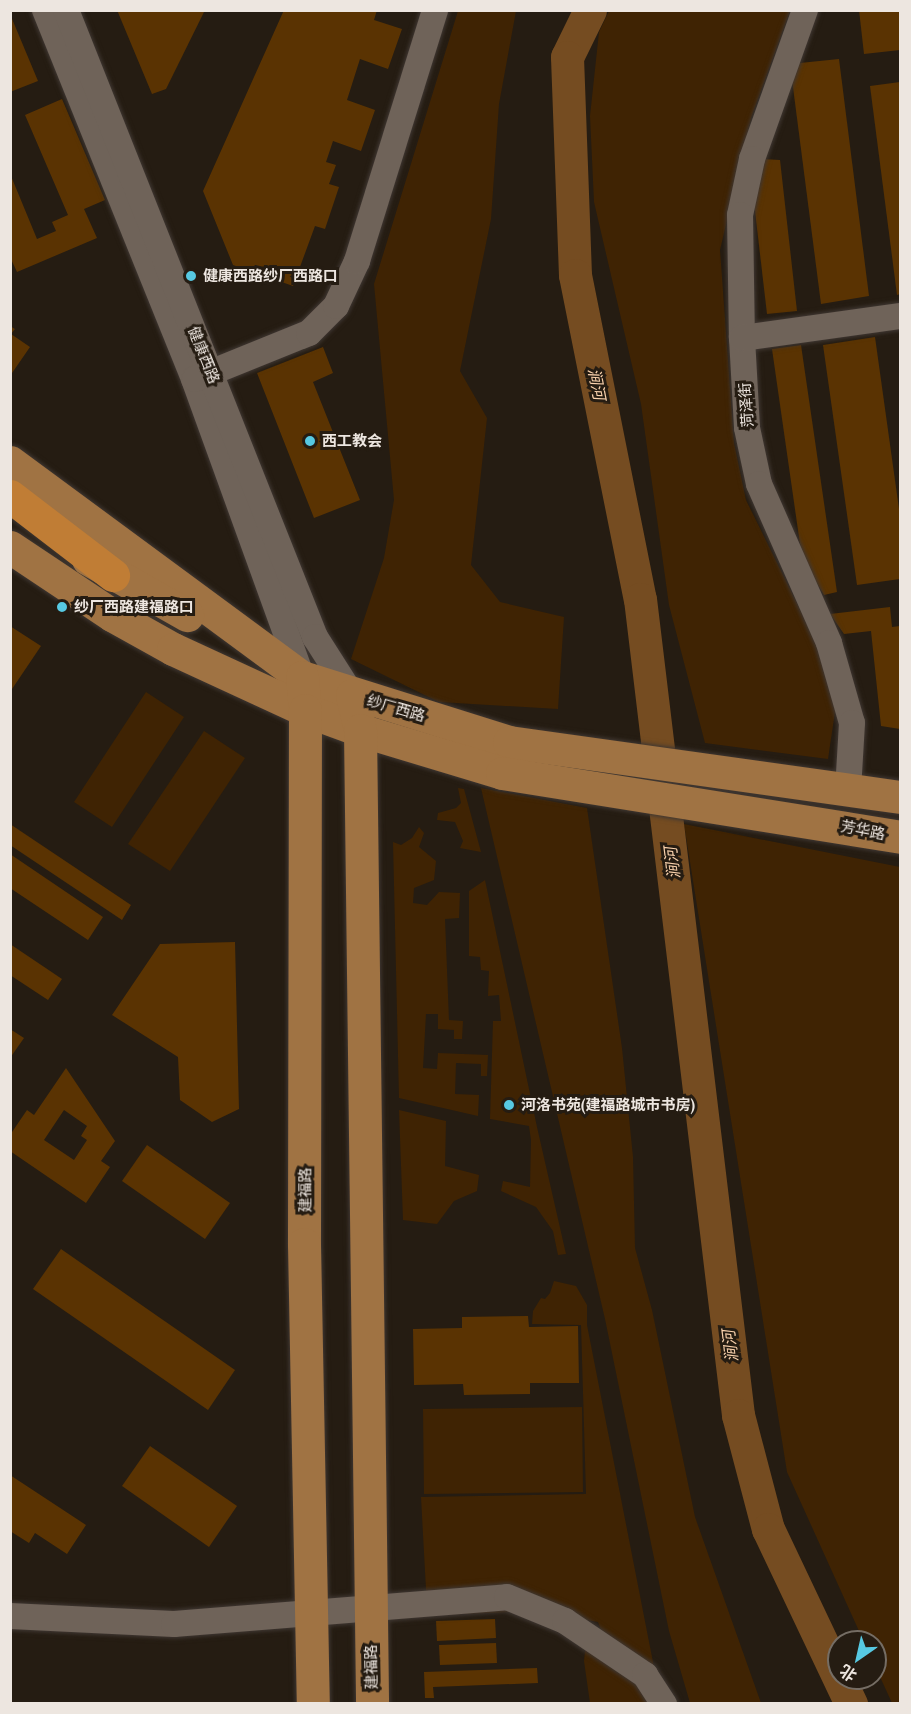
<!DOCTYPE html>
<html>
<head>
<meta charset="utf-8">
<style>
	body { margin:0 }
	#map { position:relative; width:911px; height:1714px; overflow:hidden; background:#251c12; font-family:Lora,"Noto Sans SC",serif }
	div>[style] { position:absolute }
	.green>* { inset:0; background:#3f2303 }
	.river>* { height:33px; margin:-16.5px; padding:0 16.5px; transform-origin:16.5px; border-radius:16.5px; background:#754c21 }
	.building>* { inset:0; background:#5a3302 }
	.roads { filter:drop-shadow(0 0 2px #3f3732) drop-shadow(0 0 2px #3f3732) }
	.minor>* { height:26px; margin:-13px; padding:0 13px; transform-origin:13px; border-radius:13px; background:#6f6359 }
	.major>* { height:33px; margin:-16.5px; padding:0 16.5px; transform-origin:16.5px; border-radius:16.5px; background:#a07343 }
	.highway>* { height:33px; margin:-16.5px; padding:0 16.5px; transform-origin:16.5px; border-radius:16.5px; background:#c07d35 }
	.dots>* { width:16px; height:16px; translate:-50% -50%; box-sizing:border-box; border:3px solid #251c12; border-radius:50% }
	span { translate:-50% -50%; white-space:nowrap; text-align:center; line-height:1.15; -webkit-text-stroke:6px #251c12; paint-order:stroke }
	.poi-label { font-size:15px; color:#ede6e0; font-weight:700 }
	.left { translate:0 -50%; text-align:left }
	.street-label { font-size:15px; color:#ede6e0 }
	.water-label { font-size:16px; color:#fad2ad; font-style:italic }
	.frame { position:absolute; inset:0; border:12px solid #ede6e0; pointer-events:none }
	.north { position:absolute; left:827px; top:1630px; width:60px; height:60px; box-sizing:border-box; background:#251c12; border:2px solid #756d64; border-radius:50%; rotate:214deg; font-size:16px; font-weight:700; line-height:24px; text-align:center; color:#ede6e0 }
	.north::after { content:''; display:block; margin:auto; width:21px; height:27px; background:#57c9e2; clip-path:polygon(50% 0,100% 100%,50% 72%,0 100%) }
</style>
</head>
<body>
<div id="map">
	<div class="green">
		<i style="clip-path:polygon(458px 11px,516px 11px,499px 104px,491px 219px,460px 371px,487px 418px,471px 565px,500px 602px,564px 617px,558px 709px,439px 702px,351px 659px,384px 558px,394px 500px,374px 284px)"></i>
		<i style="clip-path:polygon(609px 11px,790px 11px,751px 118px,720px 250px,734px 443px,746px 500px,822px 654px,835px 712px,828px 759px,705px 743px,669px 605px,641px 404px,594px 202px,590px 116px,599px 32px)"></i>
		<i style="clip-path:polygon(146px 692px,184px 717px,112px 827px,74px 802px)"></i>
		<i style="clip-path:polygon(204px 731px,245px 758px,170px 871px,128px 844px)"></i>
		<i style="clip-path:polygon(458px 788px,464px 789px,481px 852px,460px 848px,463px 841px,455px 822px,437px 820px,438px 813px,456px 808px,461px 803px)"></i>
		<i style="clip-path:polygon(481px 788px,587px 808px,622px 1048px,633px 1157px,635px 1248px,652px 1310px,695px 1517px,761px 1703px,690px 1703px,669px 1631px,605px 1319px)"></i>
		<i style="clip-path:polygon(684px 824px,900px 867px,900px 1703px,892px 1703px,875px 1666px,875px 1642px,864px 1642px,787px 1472px)"></i>
		<i style="clip-path:polygon(419px 827px,424px 833px,419px 847px,436px 861px,434px 880px,414px 888px,413px 903px,427px 905px,439px 892px,460px 893px,459px 918px,445px 919px,449px 1020px,463px 1021px,462px 1039px,454px 1039px,454px 1030px,438px 1029px,438px 1014px,426px 1014px,423px 1068px,437px 1069px,438px 1053px,488px 1055px,487px 1076px,481px 1076px,481px 1064px,456px 1063px,455px 1094px,479px 1095px,478px 1116px,399px 1098px,393px 842px,401px 845px,412px 838px)"></i>
		<i style="clip-path:polygon(485px 880px,537px 1127px,566px 1254px,558px 1255px,553px 1231px,536px 1207px,501px 1191px,503px 1181px,530px 1187px,531px 1140px,529px 1126px,490px 1119px,493px 1021px,501px 1021px,499px 995px,488px 996px,489px 971px,481px 970px,480px 957px,469px 956px,469px 891px)"></i>
		<i style="clip-path:polygon(399px 1110px,446px 1121px,445px 1166px,479px 1175px,477px 1191px,454px 1201px,437px 1224px,403px 1220px)"></i>
		<i style="clip-path:polygon(554px 1281px,576px 1286px,587px 1305px,587px 1325px,661px 1703px,590px 1703px,584px 1661px,587px 1633px,601px 1630px,598px 1622px,535px 1611px,441px 1615px,427px 1608px,421px 1497px,586px 1494px,581px 1325px,532px 1324px,533px 1311px,541px 1298px,545px 1299px,550px 1293px)"></i>
		<i style="clip-path:polygon(582px 1407px,583px 1492px,424px 1494px,423px 1409px)"></i>
	</div>
	<div class="river">
		<i style="left:590px;top:10px;width:52px;rotate:116.1deg"></i>
		<i style="left:567px;top:57px;width:218px;rotate:87.9deg"></i>
		<i style="left:575px;top:275px;width:330px;rotate:78.7deg"></i>
		<i style="left:640px;top:599px;width:822px;rotate:83.15deg"></i>
		<i style="left:738px;top:1415px;width:118px;rotate:75.3deg"></i>
		<i style="left:768px;top:1529px;width:194px;rotate:64.6deg"></i>
	</div>
	<div class="building">
		<i style="clip-path:polygon(117px 10px,205px 10px,166px 89px,152px 94px)"></i>
		<i style="clip-path:polygon(284px 10px,377px 10px,374px 20px,402px 29px,388px 69px,360px 59px,347px 100px,375px 110px,361px 151px,333px 141px,326px 162px,336px 165px,329px 184px,339px 187px,325px 229px,315px 226px,293px 286px,233px 265px,203px 191px)"></i>
		<i style="clip-path:polygon(859px 10px,900px 10px,900px 50px,864px 54px)"></i>
		<i style="clip-path:polygon(10px 14px,38px 81px,10px 92px)"></i>
		<i style="clip-path:polygon(839px 59px,869px 296px,821px 304px,790px 64px)"></i>
		<i style="clip-path:polygon(900px 82px,900px 294px,897px 295px,870px 86px)"></i>
		<i style="clip-path:polygon(62px 99px,105px 200px,84px 209px,97px 238px,17px 272px,10px 257px,11px 176px,37px 239px,56px 231px,52px 222px,68px 215px,25px 115px)"></i>
		<i style="clip-path:polygon(762px 159px,780px 160px,797px 311px,767px 314px,753px 194px)"></i>
		<i style="clip-path:polygon(10px 326px,15px 329px,11px 334px,30px 347px,10px 376px)"></i>
		<i style="clip-path:polygon(875px 337px,900px 516px,900px 579px,857px 585px,823px 345px)"></i>
		<i style="clip-path:polygon(801px 345px,837px 592px,824px 595px,802px 558px,772px 349px)"></i>
		<i style="clip-path:polygon(323px 347px,333px 373px,313px 382px,360px 500px,314px 518px,257px 373px)"></i>
		<i style="clip-path:polygon(890px 607px,892px 627px,900px 626px,900px 729px,881px 726px,871px 631px,844px 634px,830px 614px)"></i>
		<i style="clip-path:polygon(10px 626px,41px 646px,10px 692px)"></i>
		<i style="clip-path:polygon(10px 824px,131px 905px,122px 920px,10px 845px)"></i>
		<i style="clip-path:polygon(10px 854px,103px 917px,88px 940px,10px 888px)"></i>
		<i style="clip-path:polygon(235px 942px,239px 1109px,212px 1122px,180px 1100px,178px 1057px,112px 1015px,160px 944px)"></i>
		<i style="clip-path:polygon(10px 944px,62px 979px,48px 1000px,10px 975px)"></i>
		<i style="clip-path:polygon(10px 1029px,24px 1038px,10px 1058px)"></i>
		<i style="clip-path:polygon(evenodd,66px 1068px,115px 1141px,101px 1161px,110px 1167px,86px 1203px,10px 1151px,10px 1135px,27px 1110px,34px 1115px,66px 1068px,64px 1110px,87px 1126px,81px 1136px,87px 1140px,74px 1160px,44px 1140px,64px 1110px)"></i>
		<i style="clip-path:polygon(147px 1145px,230px 1203px,205px 1239px,122px 1181px)"></i>
		<i style="clip-path:polygon(61px 1249px,235px 1370px,208px 1410px,33px 1289px)"></i>
		<i style="clip-path:polygon(528px 1316px,529px 1327px,578px 1326px,579px 1383px,530px 1383px,530px 1394px,464px 1395px,463px 1384px,414px 1385px,413px 1329px,462px 1328px,462px 1317px)"></i>
		<i style="clip-path:polygon(150px 1446px,237px 1506px,209px 1547px,122px 1486px)"></i>
		<i style="clip-path:polygon(10px 1475px,86px 1525px,67px 1554px,35px 1533px,29px 1543px,10px 1531px)"></i>
		<i style="clip-path:polygon(495px 1619px,496px 1638px,437px 1641px,436px 1621px)"></i>
		<i style="clip-path:polygon(496px 1643px,497px 1663px,440px 1665px,439px 1645px)"></i>
		<i style="clip-path:polygon(537px 1668px,538px 1683px,433px 1687px,434px 1698px,425px 1698px,424px 1672px)"></i>
	</div>
	<div class="roads">
		<div class="minor">
			<i style="left:45px;top:10px;width:398px;rotate:68deg"></i>
			<i style="left:194px;top:379px;width:317px;rotate:70.1deg"></i>
			<i style="left:66px;top:10px;width:675px;rotate:68.34deg"></i>
			<i style="left:315px;top:637px;width:69px;rotate:57.5deg"></i>
			<i style="left:805px;top:10px;width:158px;rotate:109.6deg"></i>
			<i style="left:752px;top:159px;width:57px;rotate:102.1deg"></i>
			<i style="left:740px;top:215px;width:123px;rotate:89.1deg"></i>
			<i style="left:742px;top:338px;width:90px;rotate:86.8deg"></i>
			<i style="left:747px;top:428px;width:57px;rotate:77.9deg"></i>
			<i style="left:759px;top:484px;width:174px;rotate:66.2deg"></i>
			<i style="left:829px;top:643px;width:83px;rotate:74deg"></i>
			<i style="left:852px;top:723px;width:68px;rotate:93.4deg"></i>
			<i style="left:742px;top:338px;width:160px;rotate:-7.9deg"></i>
			<i style="left:195px;top:379px;width:123px;rotate:-22deg"></i>
			<i style="left:309px;top:333px;width:38px;rotate:-45deg"></i>
			<i style="left:336px;top:306px;width:50px;rotate:-65deg"></i>
			<i style="left:357px;top:261px;width:263px;rotate:-72.7deg"></i>
			<i style="left:10px;top:1616px;width:164px;rotate:2.8deg"></i>
			<i style="left:174px;top:1624px;width:334px;rotate:-4.6deg"></i>
			<i style="left:507px;top:1597px;width:63px;rotate:22.5deg"></i>
			<i style="left:565px;top:1621px;width:97px;rotate:34deg"></i>
			<i style="left:645px;top:1675px;width:35px;rotate:57deg"></i>
		</div>
		<div class="major">
			<i style="left:10px;top:462px;width:363px;rotate:36.4deg"></i>
			<i style="left:302px;top:677px;width:217px;rotate:17.4deg"></i>
			<i style="left:509px;top:742px;width:395px;rotate:8deg"></i>
			<i style="left:10px;top:547px;width:123px;rotate:33.7deg"></i>
			<i style="left:112px;top:615px;width:70px;rotate:29.1deg"></i>
			<i style="left:173px;top:649px;width:145px;rotate:24.8deg"></i>
			<i style="left:305px;top:710px;width:59px;rotate:20deg"></i>
			<i style="left:360px;top:730px;width:148px;rotate:16.8deg"></i>
			<i style="left:502px;top:773px;width:403px;rotate:9.1deg"></i>
			<i style="left:88px;top:559px;width:114px;rotate:29.5deg"></i>
			<i style="left:302px;top:677px;width:33px;rotate:85deg"></i>
			<i style="left:305px;top:710px;width:534px;rotate:90.11deg"></i>
			<i style="left:304px;top:1244px;width:460px;rotate:88.9deg"></i>
			<i style="left:352px;top:695px;width:36px;rotate:77deg"></i>
			<i style="left:360px;top:730px;width:974px;rotate:89.29deg"></i>
		</div>
		<div class="highway">
			<i style="left:10px;top:496px;width:130px;rotate:37.5deg"></i>
		</div>
	</div>
	<div class="dots">
		<i style="left:191px;top:276px;background:#57c9e2"></i>
		<i style="left:310px;top:441px;background:#57c9e2"></i>
		<i style="left:62px;top:607px;background:#57c9e2"></i>
		<i style="left:509px;top:1105px;background:#57c9e2"></i>
	</div>
	<div class="poi-label">
		<span class="left" style="left:203px;top:276px">健康西路纱厂西路口</span>
		<span class="left" style="left:322px;top:441px">西工教会</span>
		<span class="left" style="left:74px;top:607px">纱厂西路建福路口</span>
		<span class="left" style="left:521px;top:1105px">河洛书苑(建福路城市书房)</span>
	</div>
	<div class="street-label">
		<span style="left:204px;top:355px;rotate:68deg">健康西路</span>
		<span style="left:746px;top:405px;rotate:-94deg">菏泽街</span>
		<span style="left:396px;top:708px;rotate:16deg">纱厂西路</span>
		<span style="left:863px;top:830px;rotate:11deg">芳华路</span>
		<span style="left:305px;top:1190px;rotate:-90deg">建福路</span>
		<span style="left:371px;top:1667px;rotate:-91deg">建福路</span>
	</div>
	<div class="water-label">
		<span style="left:597px;top:384px;rotate:79deg">涧河</span>
		<span style="left:672px;top:863px;rotate:-97deg">涧河</span>
		<span style="left:730px;top:1346px;rotate:-97deg">涧河</span>
	</div>
	<div class="frame"></div>
	<div class="north">北</div>
</div>
</body>
</html>
